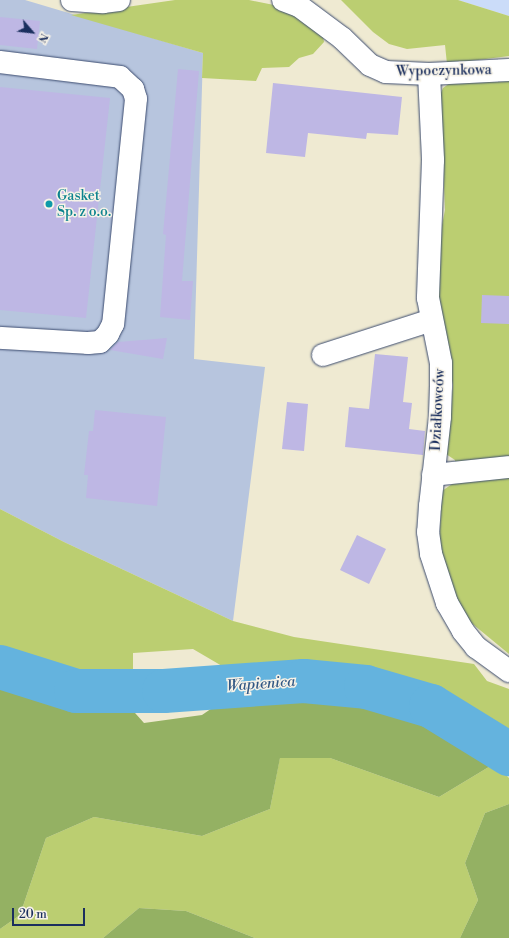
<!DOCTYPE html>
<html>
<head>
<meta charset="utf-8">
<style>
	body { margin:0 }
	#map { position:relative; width:509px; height:938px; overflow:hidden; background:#efead2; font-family:"Libre Bodoni",serif }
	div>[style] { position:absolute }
	.built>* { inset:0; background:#cbdcf9 }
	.industrial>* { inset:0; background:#b7c5de }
	.green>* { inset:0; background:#bbce71 }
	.forest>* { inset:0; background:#94b163 }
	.river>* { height:44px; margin:-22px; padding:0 22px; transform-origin:22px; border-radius:22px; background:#64b3de }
	.building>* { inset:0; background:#beb7e4 }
	.roads { filter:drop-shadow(0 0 1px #3b4b6f) drop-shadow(0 0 1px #3b4b6f) }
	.minor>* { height:22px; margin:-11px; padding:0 11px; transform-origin:11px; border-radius:11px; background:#fff }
	.dots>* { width:11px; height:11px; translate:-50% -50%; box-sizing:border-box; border:2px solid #f7f3e8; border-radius:50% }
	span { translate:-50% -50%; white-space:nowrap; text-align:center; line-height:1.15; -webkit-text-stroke:3px #f7f3e8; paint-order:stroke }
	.street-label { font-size:14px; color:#1b2f5e }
	.culture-label { font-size:14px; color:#0d838f }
	.left { translate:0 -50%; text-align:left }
	.water-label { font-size:15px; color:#315784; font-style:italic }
	.north { position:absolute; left:12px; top:12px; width:40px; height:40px; -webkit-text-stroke:3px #f7f3e8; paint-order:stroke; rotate:118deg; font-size:11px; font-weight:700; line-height:16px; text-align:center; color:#1b2f5e }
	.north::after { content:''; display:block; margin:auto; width:14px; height:18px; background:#1b2f5e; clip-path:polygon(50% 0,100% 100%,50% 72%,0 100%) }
	.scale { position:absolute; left:12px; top:908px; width:73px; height:18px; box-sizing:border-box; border:2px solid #1b2f5e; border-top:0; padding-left:5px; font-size:12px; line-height:14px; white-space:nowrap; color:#1b2f5e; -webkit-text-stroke:3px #f7f3e8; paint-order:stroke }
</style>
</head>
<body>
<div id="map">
	<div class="built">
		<i style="clip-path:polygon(458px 0,509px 0,509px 16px)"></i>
	</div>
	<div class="industrial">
		<i style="clip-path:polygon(0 0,25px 0,203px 53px,194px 359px,265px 367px,233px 621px,64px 542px,0 509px)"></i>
	</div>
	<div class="green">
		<i style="clip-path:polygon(175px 0,249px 0,274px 5px,299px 16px,322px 31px,324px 42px,313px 54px,299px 58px,289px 67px,262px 68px,256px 81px,202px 78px,203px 53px,71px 15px)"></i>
		<i style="clip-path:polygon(341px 0,458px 0,509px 16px,509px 56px,447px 64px,445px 45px,407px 49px,389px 44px,373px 32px)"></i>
		<i style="clip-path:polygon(509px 81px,509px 654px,469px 621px,449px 583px,439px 547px,442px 491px,455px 482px,455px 460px,446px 454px,453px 385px,436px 310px,439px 240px,445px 210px,440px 95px,443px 88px,450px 83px)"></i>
		<i style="clip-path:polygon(0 509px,64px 542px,233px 621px,294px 637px,474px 664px,487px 681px,509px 689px,509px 735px,440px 698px,376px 677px,222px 666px,193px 649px,133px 653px,133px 672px,76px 675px,0 653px)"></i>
		<i style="clip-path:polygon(280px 757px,330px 758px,439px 797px,502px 759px,502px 771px,509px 778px,509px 804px,485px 813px,465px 863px,478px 900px,460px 938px,255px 938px,186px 911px,139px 908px,103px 938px,0 938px,0 929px,20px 915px,46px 838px,94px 817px,202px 836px,270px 809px)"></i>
	</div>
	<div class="forest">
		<i style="clip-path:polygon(0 687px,75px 704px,127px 704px,144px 723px,202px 715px,234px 693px,349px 697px,421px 717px,502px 759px,439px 797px,330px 758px,280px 758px,270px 809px,202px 836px,94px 817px,46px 838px,20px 915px,0 929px)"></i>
		<i style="clip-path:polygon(509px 804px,509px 938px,460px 938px,478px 900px,465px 863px,485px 813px)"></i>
		<i style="clip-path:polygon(139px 908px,186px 911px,255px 938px,103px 938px)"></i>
	</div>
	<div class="river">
		<i style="left:0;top:667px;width:80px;rotate:17.5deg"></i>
		<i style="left:76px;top:691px;width:88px"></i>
		<i style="left:164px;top:691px;width:140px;rotate:-4.1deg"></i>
		<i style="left:304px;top:681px;width:62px;rotate:5.5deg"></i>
		<i style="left:366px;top:687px;width:68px;rotate:16.3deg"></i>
		<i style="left:431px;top:706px;width:92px;rotate:31.6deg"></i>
	</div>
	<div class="building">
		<i style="clip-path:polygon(0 17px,40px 21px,37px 49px,0 45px)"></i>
		<i style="clip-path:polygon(178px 69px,199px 71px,182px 281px,193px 281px,190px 320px,160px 317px,166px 235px,163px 234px)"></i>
		<i style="clip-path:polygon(273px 83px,402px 97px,398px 135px,367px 133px,366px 139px,308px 133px,305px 157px,266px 153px)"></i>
		<i style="clip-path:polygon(0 87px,110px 98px,86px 318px,0 310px)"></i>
		<i style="clip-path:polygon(482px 295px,509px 296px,509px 324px,481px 323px)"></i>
		<i style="clip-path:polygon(167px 338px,163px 359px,110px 350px,118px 342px)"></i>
		<i style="clip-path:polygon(375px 354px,408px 357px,403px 402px,412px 403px,409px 429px,425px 431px,423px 455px,345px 447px,349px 407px,369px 409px)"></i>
		<i style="clip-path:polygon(287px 402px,308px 404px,304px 451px,282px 449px)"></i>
		<i style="clip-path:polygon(95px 410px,166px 417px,157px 506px,86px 498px,88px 475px,84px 475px,89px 431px,93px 431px)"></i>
		<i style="clip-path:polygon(357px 535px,386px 549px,369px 584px,340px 570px)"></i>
	</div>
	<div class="roads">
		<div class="minor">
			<i style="left:72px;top:0;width:31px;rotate:4deg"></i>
			<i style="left:103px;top:2px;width:16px;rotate:-7deg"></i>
			<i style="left:283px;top:0;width:17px;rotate:21deg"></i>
			<i style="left:299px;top:6px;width:54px;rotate:36.7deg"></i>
			<i style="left:342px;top:38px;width:39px;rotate:44deg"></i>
			<i style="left:370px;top:65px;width:17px;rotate:24deg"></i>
			<i style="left:386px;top:72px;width:43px;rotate:2.7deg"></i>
			<i style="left:429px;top:74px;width:80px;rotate:-2.9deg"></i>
			<i style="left:0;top:62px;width:121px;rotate:7.1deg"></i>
			<i style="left:120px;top:77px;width:18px;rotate:43deg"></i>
			<i style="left:133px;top:89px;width:10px;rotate:73deg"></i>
			<i style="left:136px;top:99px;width:226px;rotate:95.8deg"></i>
			<i style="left:113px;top:324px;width:11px;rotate:117deg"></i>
			<i style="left:108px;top:334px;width:11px;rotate:135deg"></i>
			<i style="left:100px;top:342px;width:12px;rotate:175deg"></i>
			<i style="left:88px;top:343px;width:88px;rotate:-176.7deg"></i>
			<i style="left:429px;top:74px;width:86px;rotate:87.3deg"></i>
			<i style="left:433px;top:160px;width:138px;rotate:92.1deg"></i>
			<i style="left:428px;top:298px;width:66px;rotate:78.7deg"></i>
			<i style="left:441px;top:363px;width:23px;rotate:90deg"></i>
			<i style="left:441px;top:386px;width:31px;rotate:92deg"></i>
			<i style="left:440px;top:417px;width:90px;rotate:96.4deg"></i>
			<i style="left:430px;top:506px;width:26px;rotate:94deg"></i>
			<i style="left:428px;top:532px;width:22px;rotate:82deg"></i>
			<i style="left:431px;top:554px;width:52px;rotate:71.9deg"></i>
			<i style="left:447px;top:603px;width:32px;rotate:60deg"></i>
			<i style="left:463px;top:631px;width:21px;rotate:51deg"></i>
			<i style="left:476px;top:647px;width:41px;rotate:36deg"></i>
			<i style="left:323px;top:355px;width:114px;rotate:-17.8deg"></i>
			<i style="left:433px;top:475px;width:76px;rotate:-6deg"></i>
		</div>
	</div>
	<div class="dots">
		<i style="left:49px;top:204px;background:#0f9aa8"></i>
	</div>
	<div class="street-label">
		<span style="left:444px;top:71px;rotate:-1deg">Wypoczynkowa</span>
		<span style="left:438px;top:410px;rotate:-87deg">Działkowców</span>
	</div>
	<div class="culture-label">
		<span class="left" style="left:57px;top:204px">Gasket<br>Sp. z o.o.</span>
	</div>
	<div class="water-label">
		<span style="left:261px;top:684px;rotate:-4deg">Wapienica</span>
	</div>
	<div class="north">N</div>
	<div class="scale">20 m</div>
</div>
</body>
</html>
